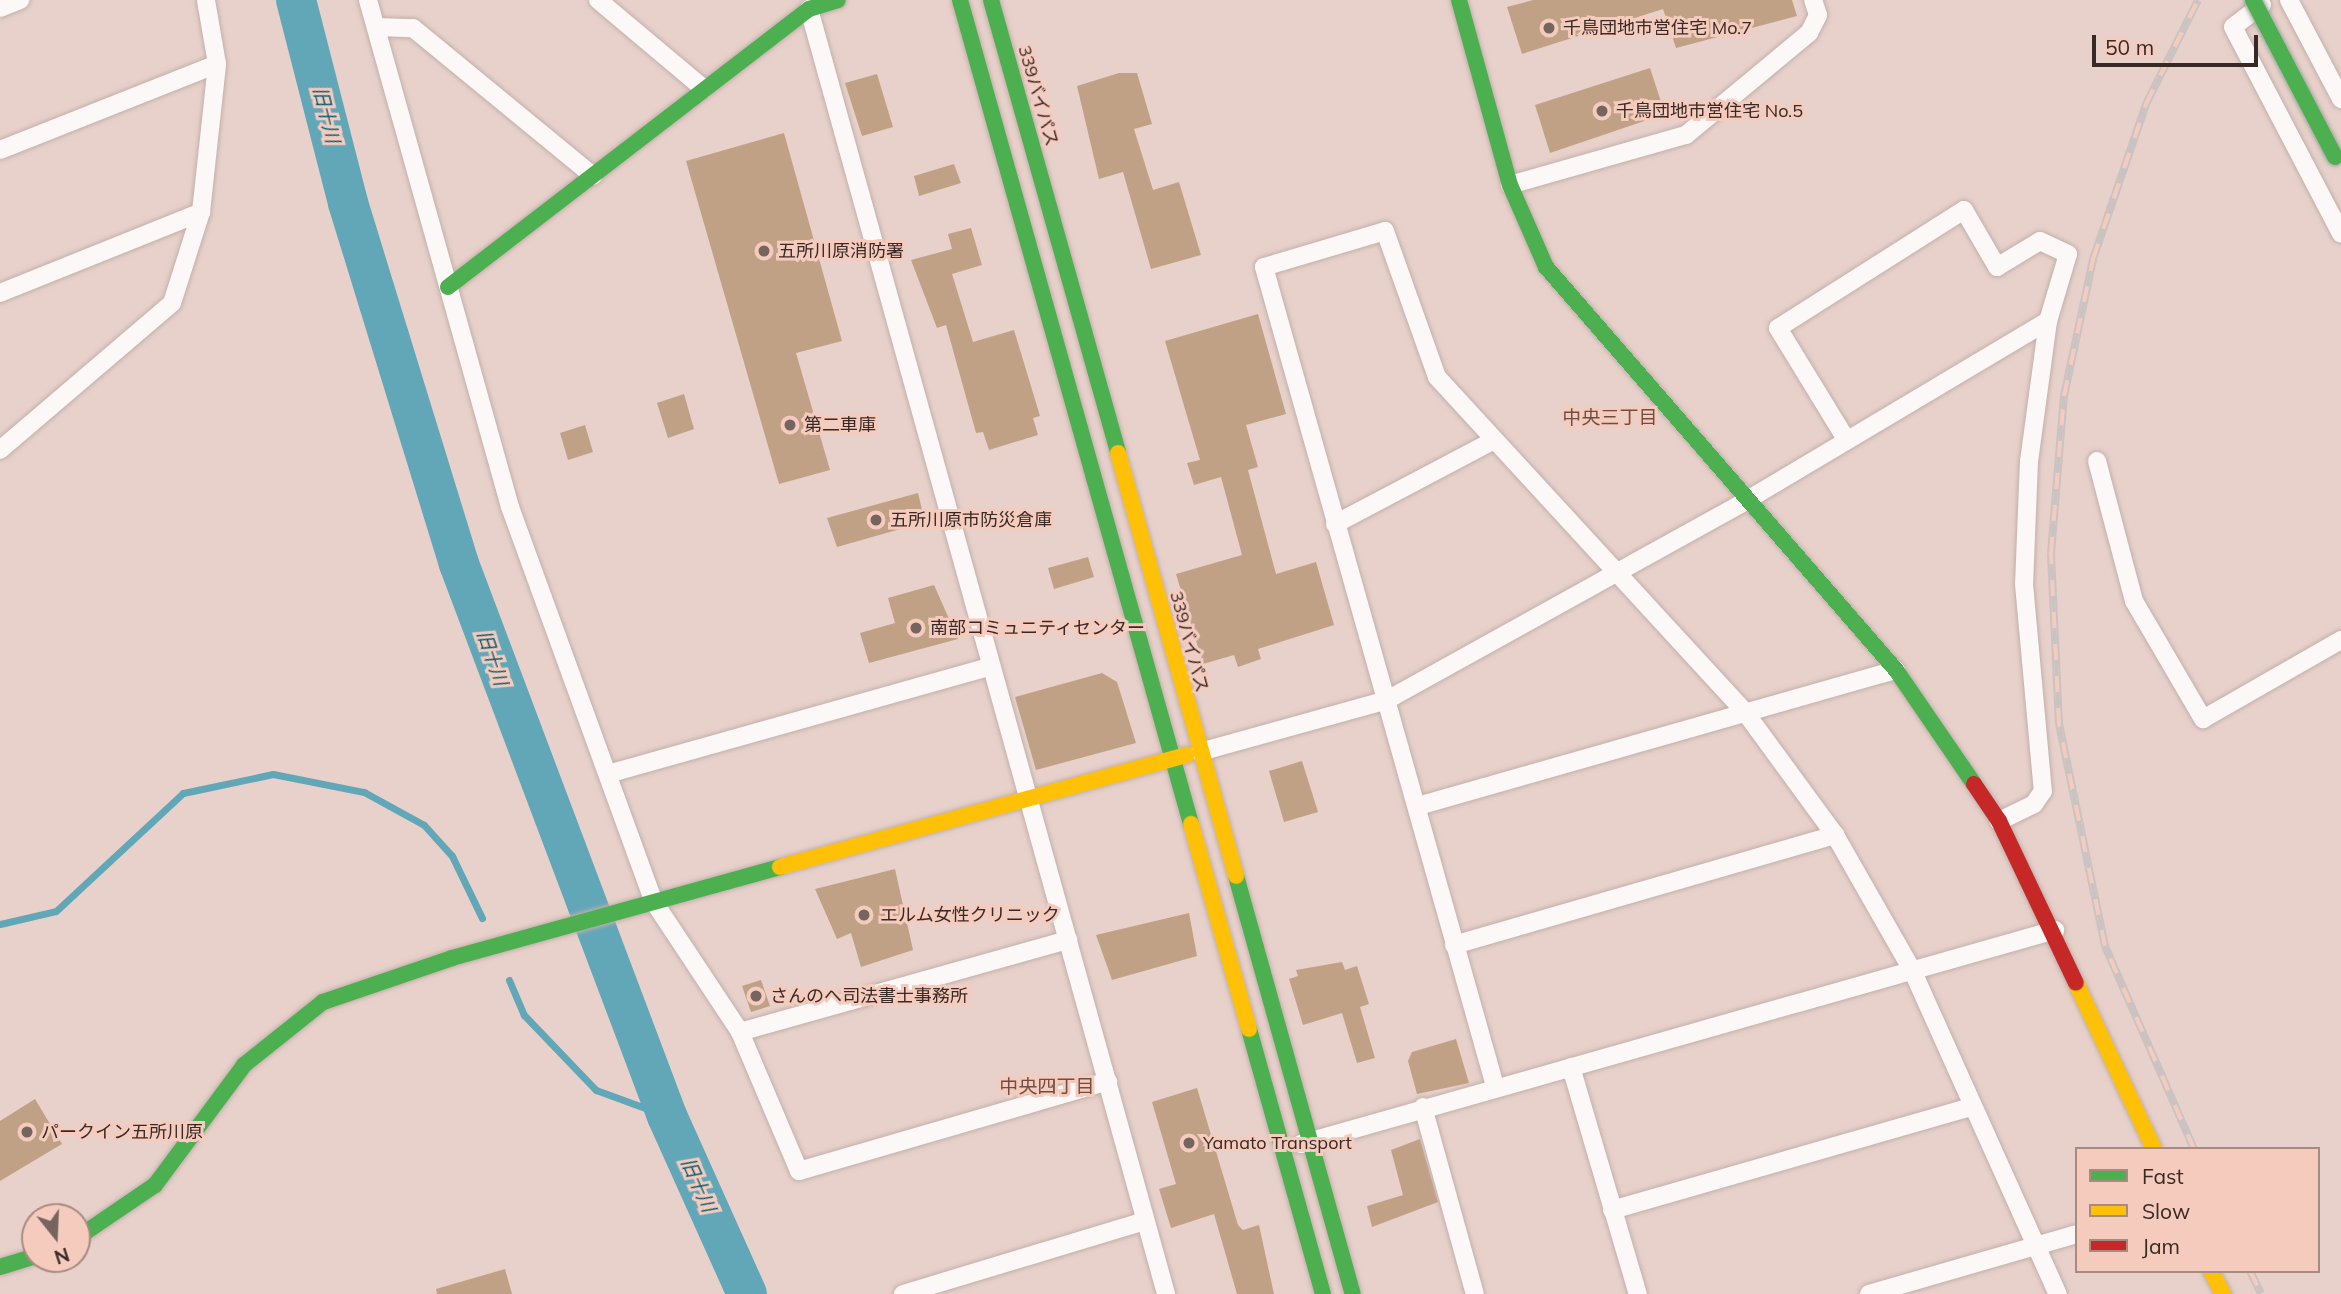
<!DOCTYPE html>
<html>
<head>
<meta charset="utf-8">
<style>
	body { margin:0 }
	#map { position:relative; width:2341px; height:1294px; overflow:hidden; background:#e8d1cb; font-family:Mulish,"Noto Sans JP",sans-serif }
	div>[style] { position:absolute }
	.stream>* { height:7px; margin:-3.5px; padding:0 3.5px; transform-origin:3.5px; border-radius:3.5px; background:#62a7b8 }
	.river>* { height:40px; margin:-20px; padding:0 20px; transform-origin:20px; border-radius:20px; background:#62a7b8 }
	.building>* { inset:0; background:#c0a186 }
	.roads { filter:drop-shadow(0 0 2px #c2b0aa) drop-shadow(0 0 2px #c2b0aa) }
	.street>* { height:18px; margin:-9px; padding:0 9px; transform-origin:9px; border-radius:9px; background:#fcf8f7 }
	.fast>* { height:16px; margin:-8px; padding:0 8px; transform-origin:8px; border-radius:8px; background:#4caf50 }
	.slow>* { height:16px; margin:-8px; padding:0 8px; transform-origin:8px; border-radius:8px; background:#ffc107 }
	.jam>* { height:16px; margin:-8px; padding:0 8px; transform-origin:8px; border-radius:8px; background:#c62828 }
	.rail>* { height:8px; margin-top:-4px; transform-origin:0; background:repeating-linear-gradient(90deg,#f5cbbe 0 16px,#cac3c2 0 32px); box-sizing:border-box; border-block:2px solid #cac3c2 }
	.bridges { filter:drop-shadow(0 0 2px #a0a89c) drop-shadow(0 0 2px #a0a89c) }
	.fast-bridge>* { height:16px; margin:-8px; padding:0 8px; transform-origin:8px; border-radius:8px; background:#4caf50 }
	.dots>* { width:19px; height:19px; translate:-50% -50%; box-sizing:border-box; border:4px solid #f5cbbe; border-radius:50% }
	span { translate:-50% -50%; white-space:nowrap; text-align:center; line-height:1.15; -webkit-text-stroke:6px #f5cbbe; paint-order:stroke }
	.poi-label { font-size:18px; color:#382924 }
	.left { translate:0 -50%; text-align:left }
	.street-label { font-size:18px; color:#382924 }
	.water-label { font-size:19px; color:#005b6f; font-style:italic }
	.neighbourhood-label { font-size:19px; color:#714e43 }
	.legend { position:absolute; left:2075px; top:1147px; width:245px; height:126px; box-sizing:border-box; background:#f5cbbe; border:2px solid #a98a80; margin:0; padding:9px 12px; list-style:none; font-size:21px; color:#382924 }
	.legend li { display:flex; align-items:center; gap:14px; height:35px }
	.legend b { width:35px; border:2px solid #a98a80 }
	.north { position:absolute; left:21px; top:1203px; width:70px; height:70px; box-sizing:border-box; background:#f5cbbe; border:2px solid #a98a80; border-radius:50%; rotate:162deg; font-size:19px; font-weight:700; line-height:28px; text-align:center; color:#382924 }
	.north::after { content:''; display:block; margin:auto; width:24px; height:32px; background:#76645e; clip-path:polygon(50% 0,100% 100%,50% 72%,0 100%) }
	.scale { position:absolute; left:2092px; top:35px; width:166px; height:32px; box-sizing:border-box; border:4px solid #382924; border-top:0; padding-left:9px; font-size:21px; line-height:24px; white-space:nowrap; color:#382924; -webkit-text-stroke:5px #f5cbbe; paint-order:stroke }
</style>
</head>
<body>
<div id="map">
	<div class="stream">
		<i style="left:0;top:924px;width:57px;rotate:-13.1deg"></i>
		<i style="left:56px;top:911px;width:173px;rotate:-42.9deg"></i>
		<i style="left:183px;top:793px;width:92px;rotate:-11.9deg"></i>
		<i style="left:273px;top:774px;width:93px;rotate:11.2deg"></i>
		<i style="left:364px;top:792px;width:68px;rotate:28.8deg"></i>
		<i style="left:424px;top:825px;width:42px;rotate:47.9deg"></i>
		<i style="left:452px;top:856px;width:69px;rotate:64.2deg"></i>
		<i style="left:509px;top:980px;width:38px;rotate:67deg"></i>
		<i style="left:524px;top:1015px;width:104px;rotate:46.2deg"></i>
		<i style="left:596px;top:1090px;width:76px;rotate:20.1deg"></i>
	</div>
	<div class="river">
		<i style="left:296px;top:0;width:210px;rotate:75.6deg"></i>
		<i style="left:348px;top:203px;width:378px;rotate:72.9deg"></i>
		<i style="left:459px;top:564px;width:590px;rotate:69.35deg"></i>
		<i style="left:667px;top:1116px;width:195px;rotate:65.8deg"></i>
	</div>
	<div class="building">
		<i style="clip-path:polygon(1533px 0,1792px 0,1797px 16px,1676px 48px,1663px 9px,1522px 54px,1507px 7px)"></i>
		<i style="clip-path:polygon(1650px 68px,1665px 114px,1550px 153px,1535px 105px)"></i>
		<i style="clip-path:polygon(1119px 73px,1137px 73px,1152px 124px,1134px 129px,1153px 190px,1179px 182px,1201px 255px,1151px 269px,1123px 172px,1099px 179px,1077px 86px)"></i>
		<i style="clip-path:polygon(877px 74px,893px 127px,862px 136px,845px 83px)"></i>
		<i style="clip-path:polygon(784px 133px,842px 341px,796px 353px,830px 470px,779px 484px,686px 161px)"></i>
		<i style="clip-path:polygon(954px 164px,961px 183px,919px 196px,914px 176px)"></i>
		<i style="clip-path:polygon(971px 228px,982px 265px,952px 274px,973px 342px,1014px 330px,1040px 416px,1033px 418px,1038px 435px,989px 450px,983px 432px,976px 433px,946px 325px,937px 328px,911px 260px,952px 249px,948px 234px)"></i>
		<i style="clip-path:polygon(1258px 314px,1286px 414px,1246px 425px,1258px 467px,1248px 470px,1276px 574px,1316px 562px,1334px 625px,1258px 649px,1261px 659px,1238px 667px,1234px 655px,1203px 664px,1176px 574px,1242px 555px,1221px 477px,1194px 485px,1187px 463px,1200px 460px,1165px 341px)"></i>
		<i style="clip-path:polygon(684px 394px,694px 429px,668px 438px,657px 403px)"></i>
		<i style="clip-path:polygon(585px 425px,593px 452px,568px 460px,560px 433px)"></i>
		<i style="clip-path:polygon(918px 493px,925px 522px,837px 547px,827px 518px)"></i>
		<i style="clip-path:polygon(1088px 557px,1094px 577px,1054px 589px,1048px 568px)"></i>
		<i style="clip-path:polygon(934px 585px,958px 639px,869px 663px,860px 633px,895px 623px,888px 598px)"></i>
		<i style="clip-path:polygon(1102px 673px,1117px 682px,1136px 743px,1036px 770px,1015px 697px)"></i>
		<i style="clip-path:polygon(1302px 761px,1318px 812px,1284px 822px,1269px 771px)"></i>
		<i style="clip-path:polygon(895px 869px,913px 950px,861px 967px,851px 933px,837px 939px,815px 889px)"></i>
		<i style="clip-path:polygon(1189px 913px,1197px 956px,1112px 980px,1096px 935px)"></i>
		<i style="clip-path:polygon(1342px 962px,1345px 970px,1357px 966px,1369px 1004px,1360px 1007px,1375px 1058px,1357px 1063px,1342px 1013px,1303px 1025px,1289px 979px,1298px 976px,1296px 970px)"></i>
		<i style="clip-path:polygon(761px 980px,770px 1006px,751px 1012px,742px 986px)"></i>
		<i style="clip-path:polygon(1456px 1039px,1469px 1083px,1417px 1094px,1408px 1061px,1412px 1052px)"></i>
		<i style="clip-path:polygon(1197px 1088px,1238px 1225px,1243px 1230px,1259px 1225px,1274px 1294px,1237px 1294px,1214px 1214px,1171px 1228px,1159px 1189px,1176px 1184px,1152px 1102px)"></i>
		<i style="clip-path:polygon(35px 1099px,62px 1144px,0 1181px,0 1121px)"></i>
		<i style="clip-path:polygon(1420px 1139px,1438px 1202px,1372px 1227px,1367px 1206px,1403px 1195px,1391px 1150px)"></i>
		<i style="clip-path:polygon(505px 1269px,512px 1294px,437px 1294px,436px 1289px)"></i>
	</div>
	<div class="roads">
		<div class="street">
			<i style="left:368px;top:0;width:527px;rotate:74.35deg"></i>
			<i style="left:510px;top:507px;width:420px;rotate:70deg"></i>
			<i style="left:654px;top:902px;width:156px;rotate:56.5deg"></i>
			<i style="left:740px;top:1032px;width:151px;rotate:67deg"></i>
			<i style="left:799px;top:1171px;width:322px;rotate:-16.2deg"></i>
			<i style="left:598px;top:0;width:138px;rotate:40deg"></i>
			<i style="left:2289px;top:0;width:112px;rotate:62.3deg"></i>
			<i style="left:2262px;top:5px;width:36px;rotate:143deg"></i>
			<i style="left:2233px;top:27px;width:233px;rotate:62.4deg"></i>
			<i style="left:0;top:8px;width:22px;rotate:-22deg"></i>
			<i style="left:809px;top:9px;width:1334px;rotate:74.47deg"></i>
			<i style="left:376px;top:27px;width:37px;rotate:2deg"></i>
			<i style="left:413px;top:28px;width:233px;rotate:39.4deg"></i>
			<i style="left:0;top:150px;width:233px;rotate:-21.6deg"></i>
			<i style="left:1510px;top:185px;width:183px;rotate:-15.9deg"></i>
			<i style="left:1686px;top:135px;width:160px;rotate:-39.7deg"></i>
			<i style="left:1809px;top:33px;width:20px;rotate:-63deg"></i>
			<i style="left:1818px;top:15px;width:16px;rotate:-108deg"></i>
			<i style="left:0;top:293px;width:217px;rotate:-21.9deg"></i>
			<i style="left:1846px;top:439px;width:130px;rotate:-121.5deg"></i>
			<i style="left:1778px;top:328px;width:220px;rotate:-32.4deg"></i>
			<i style="left:1964px;top:210px;width:66px;rotate:59.9deg"></i>
			<i style="left:1997px;top:267px;width:50px;rotate:-31.2deg"></i>
			<i style="left:2040px;top:241px;width:31px;rotate:25deg"></i>
			<i style="left:2068px;top:254px;width:70px;rotate:106.6deg"></i>
			<i style="left:2048px;top:321px;width:141px;rotate:97.7deg"></i>
			<i style="left:2029px;top:461px;width:123px;rotate:92.3deg"></i>
			<i style="left:2024px;top:584px;width:208px;rotate:84.8deg"></i>
			<i style="left:2043px;top:791px;width:16px;rotate:125deg"></i>
			<i style="left:2034px;top:804px;width:39px;rotate:154deg"></i>
			<i style="left:0;top:450px;width:226px;rotate:-40.5deg"></i>
			<i style="left:172px;top:303px;width:96px;rotate:-72.3deg"></i>
			<i style="left:201px;top:212px;width:149px;rotate:-83.8deg"></i>
			<i style="left:217px;top:64px;width:65px;rotate:-99.8deg"></i>
			<i style="left:2097px;top:461px;width:145px;rotate:75.2deg"></i>
			<i style="left:2134px;top:601px;width:137px;rotate:59.7deg"></i>
			<i style="left:2203px;top:719px;width:159px;rotate:-29.8deg"></i>
			<i style="left:1335px;top:524px;width:180px;rotate:-27.8deg"></i>
			<i style="left:1200px;top:752px;width:194px;rotate:-15.5deg"></i>
			<i style="left:1387px;top:700px;width:414px;rotate:-29deg"></i>
			<i style="left:1749px;top:499px;width:348px;rotate:-30.8deg"></i>
			<i style="left:608px;top:774px;width:398px;rotate:-15.7deg"></i>
			<i style="left:1418px;top:806px;width:497px;rotate:-15.9deg"></i>
			<i style="left:1454px;top:945px;width:397px;rotate:-16.1deg"></i>
			<i style="left:740px;top:1032px;width:341px;rotate:-15.7deg"></i>
			<i style="left:1571px;top:1067px;width:237px;rotate:73.6deg"></i>
			<i style="left:1495px;top:1086px;width:851px;rotate:-105.75deg"></i>
			<i style="left:1264px;top:267px;width:126px;rotate:-16.6deg"></i>
			<i style="left:1385px;top:231px;width:155px;rotate:70.4deg"></i>
			<i style="left:1437px;top:377px;width:455px;rotate:47.4deg"></i>
			<i style="left:1745px;top:712px;width:152px;rotate:53.8deg"></i>
			<i style="left:1835px;top:835px;width:158px;rotate:60.3deg"></i>
			<i style="left:1913px;top:972px;width:353px;rotate:65.8deg"></i>
			<i style="left:1423px;top:1107px;width:194px;rotate:74.5deg"></i>
			<i style="left:1301px;top:1144px;width:784px;rotate:-15.84deg"></i>
			<i style="left:1612px;top:1210px;width:373px;rotate:-16deg"></i>
			<i style="left:903px;top:1294px;width:253px;rotate:-16.8deg"></i>
			<i style="left:1869px;top:1294px;width:216px;rotate:-16.1deg"></i>
		</div>
		<div class="fast">
			<i style="left:960px;top:0;width:856px;rotate:74.34deg"></i>
			<i style="left:991px;top:0;width:470px;rotate:74.3deg"></i>
			<i style="left:1459px;top:0;width:192px;rotate:74.6deg"></i>
			<i style="left:1510px;top:185px;width:90px;rotate:66.3deg"></i>
			<i style="left:1546px;top:267px;width:534px;rotate:49.03deg"></i>
			<i style="left:1896px;top:670px;width:138px;rotate:55.6deg"></i>
			<i style="left:448px;top:287px;width:456px;rotate:-37.6deg"></i>
			<i style="left:809px;top:9px;width:30px;rotate:-17deg"></i>
			<i style="left:1236px;top:876px;width:434px;rotate:74.4deg"></i>
			<i style="left:1249px;top:1029px;width:275px;rotate:74.4deg"></i>
			<i style="left:77px;top:1238px;width:94px;rotate:-34.2deg"></i>
			<i style="left:155px;top:1185px;width:149px;rotate:-53.4deg"></i>
			<i style="left:244px;top:1065px;width:101px;rotate:-38.6deg"></i>
			<i style="left:323px;top:1002px;width:136px;rotate:-18.8deg"></i>
			<i style="left:452px;top:958px;width:340px;rotate:-15.5deg"></i>
			<i style="left:0;top:1267px;width:37px;rotate:-17deg"></i>
		</div>
		<div class="slow">
			<i style="left:1118px;top:453px;width:439px;rotate:74.4deg"></i>
			<i style="left:1191px;top:824px;width:213px;rotate:74.2deg"></i>
			<i style="left:780px;top:867px;width:422px;rotate:-15.4deg"></i>
			<i style="left:2076px;top:983px;width:183px;rotate:64.8deg"></i>
			<i style="left:2211px;top:1271px;width:26px;rotate:62deg"></i>
		</div>
		<div class="jam">
			<i style="left:1974px;top:784px;width:45px;rotate:56deg"></i>
			<i style="left:1999px;top:821px;width:179px;rotate:64.6deg"></i>
		</div>
	</div>
	<div class="rail">
		<i style="left:2194px;top:1149px;width:222px;rotate:-113.7deg"></i>
		<i style="left:2105px;top:946px;width:227px;rotate:-101.7deg"></i>
		<i style="left:2059px;top:724px;width:171px;rotate:-92.7deg"></i>
		<i style="left:2051px;top:553px;width:158px;rotate:-85.3deg"></i>
		<i style="left:2064px;top:396px;width:140px;rotate:-78deg"></i>
		<i style="left:2093px;top:259px;width:164px;rotate:-71.1deg"></i>
		<i style="left:2146px;top:104px;width:116px;rotate:-63.4deg"></i>
		<i style="left:2250px;top:1271px;width:25px;rotate:64deg"></i>
	</div>
	<div class="bridges">
		<div class="fast-bridge">
			<i style="left:2253px;top:0;width:177px;rotate:62.4deg"></i>
		</div>
	</div>
	<div class="dots">
		<i style="left:1549px;top:28px;background:#76645e"></i>
		<i style="left:1602px;top:111px;background:#76645e"></i>
		<i style="left:764px;top:251px;background:#76645e"></i>
		<i style="left:790px;top:425px;background:#76645e"></i>
		<i style="left:876px;top:520px;background:#76645e"></i>
		<i style="left:916px;top:628px;background:#76645e"></i>
		<i style="left:864px;top:915px;background:#76645e"></i>
		<i style="left:756px;top:996px;background:#76645e"></i>
		<i style="left:27px;top:1132px;background:#76645e"></i>
		<i style="left:1189px;top:1143px;background:#76645e"></i>
	</div>
	<div class="poi-label">
		<span class="left" style="left:1563px;top:28px">千鳥団地市営住宅 Mo.7</span>
		<span class="left" style="left:1616px;top:111px">千鳥団地市営住宅 No.5</span>
		<span class="left" style="left:778px;top:251px">五所川原消防署</span>
		<span class="left" style="left:804px;top:425px">第二車庫</span>
		<span class="left" style="left:890px;top:520px">五所川原市防災倉庫</span>
		<span class="left" style="left:930px;top:628px">南部コミュニティセンター</span>
		<span class="left" style="left:880px;top:915px">エルム女性クリニック</span>
		<span class="left" style="left:770px;top:996px">さんのへ司法書士事務所</span>
		<span class="left" style="left:41px;top:1132px">パークイン五所川原</span>
		<span class="left" style="left:1203px;top:1143px">Yamato Transport</span>
	</div>
	<div class="street-label">
		<span style="left:1038px;top:96px;rotate:74deg">339バイパス</span>
		<span style="left:1189px;top:642px;rotate:75deg">339バイパス</span>
	</div>
	<div class="water-label">
		<span style="left:326px;top:115px;rotate:76deg">旧十川</span>
		<span style="left:492px;top:658px;rotate:71deg">旧十川</span>
		<span style="left:698px;top:1185px;rotate:66deg">旧十川</span>
	</div>
	<div class="neighbourhood-label">
		<span style="left:1610px;top:418px">中央三丁目</span>
		<span style="left:1047px;top:1087px">中央四丁目</span>
	</div>
	<ul class="legend">
	<li><b style="height:9px;background:#4caf50"></b>Fast</li>
	<li><b style="height:9px;background:#ffc107"></b>Slow</li>
	<li><b style="height:9px;background:#c62828"></b>Jam</li>
	</ul>
	<div class="north">N</div>
	<div class="scale">50 m</div>
</div>
</body>
</html>
